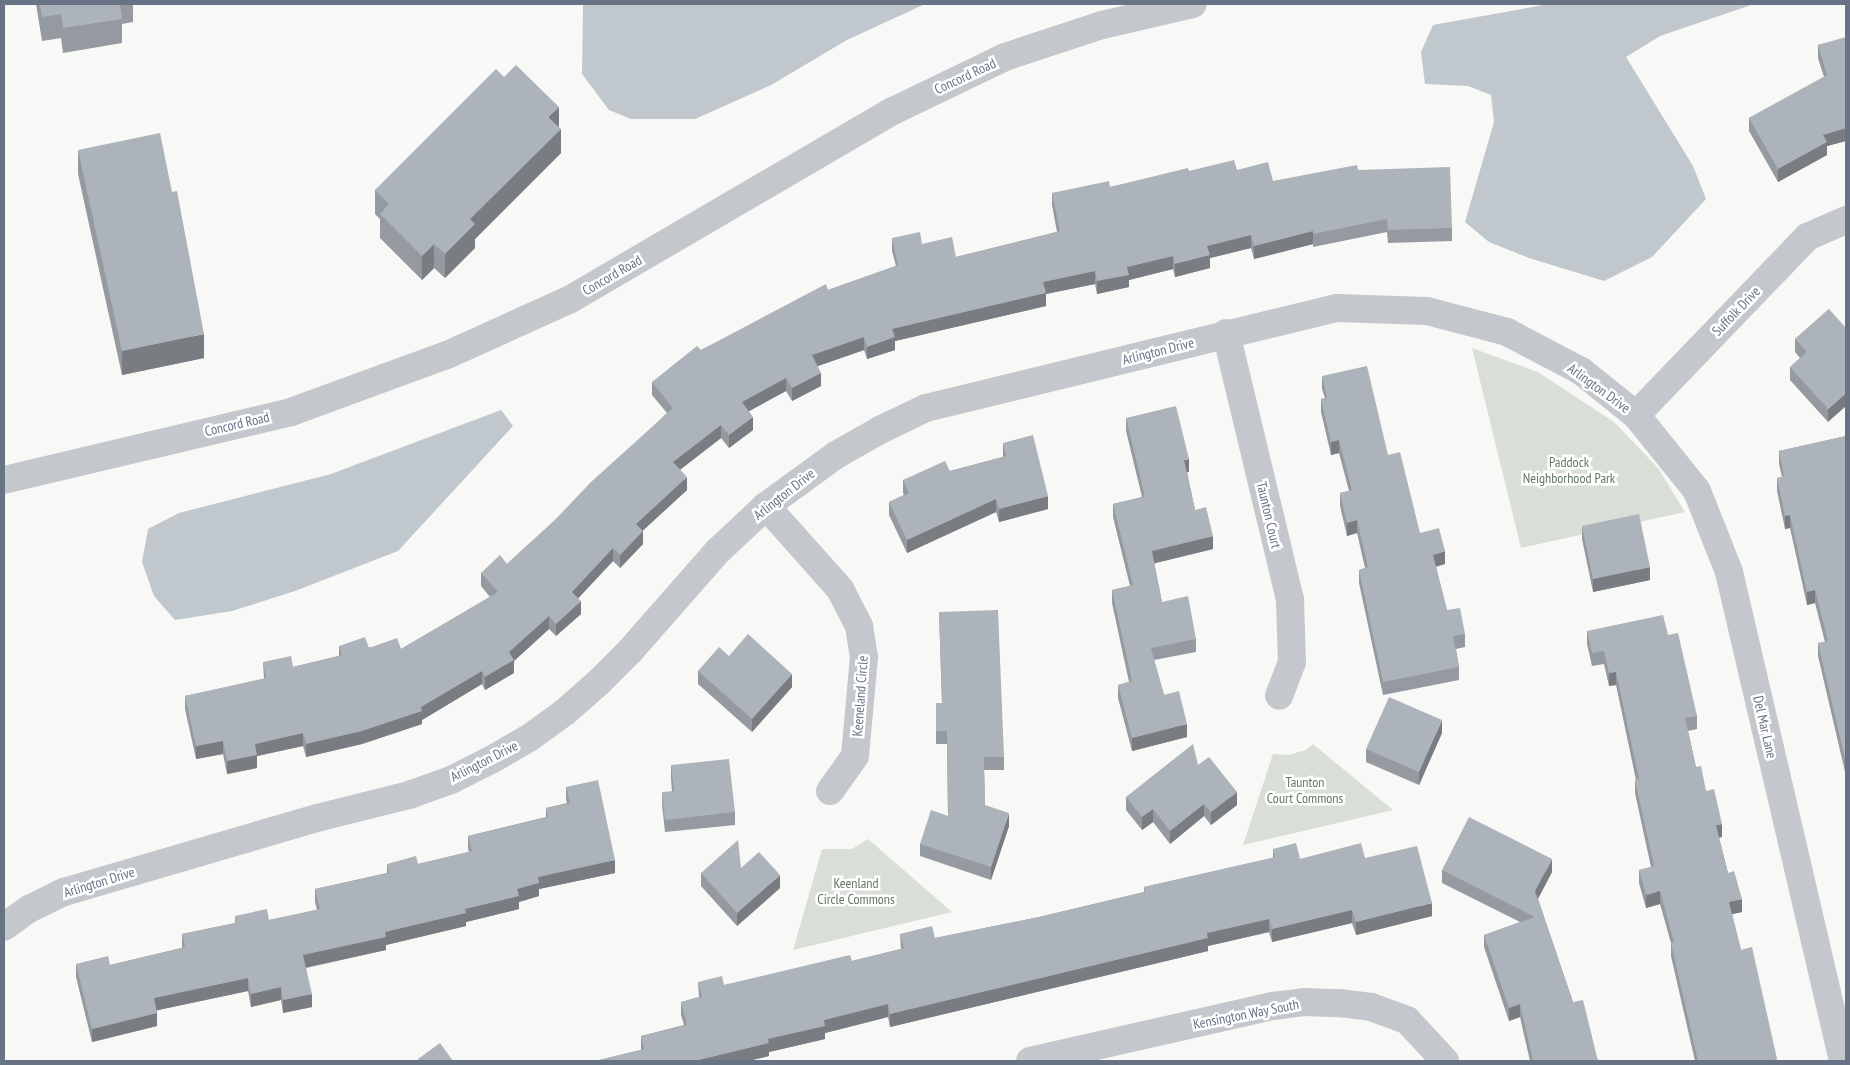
<!DOCTYPE html>
<html>
<head>
<meta charset="utf-8">
<style>
	body { margin:0 }
	#map { position:relative; width:1850px; height:1065px; overflow:hidden; background:#f8f8f6; font-family:"PT Sans Narrow",sans-serif }
	div>[style] { position:absolute }
	.green>* { inset:0; background:#d9dfd7 }
	.water>* { inset:0; background:#c0c7cd }
	.minor>* { height:28px; margin:-14px; padding:0 14px; transform-origin:14px; border-radius:14px; background:#c4c7cb }
	.wall>* { inset:0; background:#959aa0 }
	.shaded-wall>* { inset:0; background:#797d82 }
	.building>* { inset:0; background:#adb3ba }
	span { translate:-50% -50%; white-space:nowrap; text-align:center; line-height:1.15; -webkit-text-stroke:5px #fff; paint-order:stroke }
	.street-label { font-size:14px; color:#687386 }
	.park-label { font-size:14px; color:#637863 }
	.frame { position:absolute; inset:0; border:5px solid #687386; pointer-events:none }
</style>
</head>
<body>
<div id="map">
	<div class="green">
		<i style="clip-path:polygon(1472px 348px,1538px 372px,1614px 422px,1658px 468px,1685px 512px,1521px 548px)"></i>
		<i style="clip-path:polygon(1313px 744px,1393px 810px,1243px 845px,1273px 754px,1288px 755px,1306px 750px)"></i>
		<i style="clip-path:polygon(868px 839px,952px 912px,793px 950px,822px 849px,852px 849px)"></i>
	</div>
	<div class="water">
		<i style="clip-path:polygon(583px 4px,925px 4px,847px 40px,771px 85px,695px 119px,631px 119px,609px 110px,582px 74px)"></i>
		<i style="clip-path:polygon(1549px 4px,1754px 4px,1660px 36px,1626px 57px,1693px 166px,1706px 199px,1652px 257px,1604px 281px,1529px 258px,1489px 242px,1465px 222px,1494px 122px,1491px 95px,1468px 86px,1425px 84px,1421px 52px,1433px 25px)"></i>
		<i style="clip-path:polygon(501px 410px,513px 426px,398px 551px,295px 591px,232px 611px,175px 620px,154px 596px,142px 562px,148px 529px,179px 513px,331px 474px)"></i>
	</div>
	<div class="minor">
		<i style="left:1226px;top:333px;width:275px;rotate:76.5deg"></i>
		<i style="left:1290px;top:600px;width:62px;rotate:88.2deg"></i>
		<i style="left:1292px;top:662px;width:36px;rotate:111deg"></i>
		<i style="left:1636px;top:415px;width:247px;rotate:-46.1deg"></i>
		<i style="left:1807px;top:237px;width:43px;rotate:-23.6deg"></i>
		<i style="left:4px;top:480px;width:295px;rotate:-13.3deg"></i>
		<i style="left:291px;top:412px;width:166px;rotate:-20.1deg"></i>
		<i style="left:447px;top:355px;width:134px;rotate:-24.3deg"></i>
		<i style="left:569px;top:300px;width:375px;rotate:-30.3deg"></i>
		<i style="left:893px;top:111px;width:124px;rotate:-25.7deg"></i>
		<i style="left:1005px;top:57px;width:102px;rotate:-18.3deg"></i>
		<i style="left:1102px;top:25px;width:93px;rotate:-13deg"></i>
		<i style="left:766px;top:506px;width:111px;rotate:48.3deg"></i>
		<i style="left:840px;top:589px;width:42px;rotate:62.8deg"></i>
		<i style="left:859px;top:626px;width:31px;rotate:81deg"></i>
		<i style="left:864px;top:657px;width:99px;rotate:95.2deg"></i>
		<i style="left:855px;top:756px;width:43px;rotate:125.5deg"></i>
		<i style="left:4px;top:927px;width:31px;rotate:-36deg"></i>
		<i style="left:29px;top:909px;width:39px;rotate:-26deg"></i>
		<i style="left:64px;top:892px;width:264px;rotate:-16.3deg"></i>
		<i style="left:317px;top:818px;width:95px;rotate:-14deg"></i>
		<i style="left:409px;top:795px;width:45px;rotate:-19.7deg"></i>
		<i style="left:451px;top:780px;width:45px;rotate:-26.6deg"></i>
		<i style="left:491px;top:760px;width:44px;rotate:-30.1deg"></i>
		<i style="left:529px;top:738px;width:44px;rotate:-35.8deg"></i>
		<i style="left:565px;top:712px;width:45px;rotate:-41.4deg"></i>
		<i style="left:599px;top:682px;width:44px;rotate:-45deg"></i>
		<i style="left:630px;top:651px;width:133px;rotate:-48.7deg"></i>
		<i style="left:718px;top:551px;width:66px;rotate:-43.2deg"></i>
		<i style="left:766px;top:506px;width:87px;rotate:-36.1deg"></i>
		<i style="left:836px;top:455px;width:51px;rotate:-29.6deg"></i>
		<i style="left:880px;top:430px;width:51px;rotate:-25.6deg"></i>
		<i style="left:926px;top:408px;width:423px;rotate:-13.7deg"></i>
		<i style="left:1337px;top:308px;width:90px;rotate:1.9deg"></i>
		<i style="left:1427px;top:311px;width:83px;rotate:14.7deg"></i>
		<i style="left:1507px;top:332px;width:84px;rotate:27.8deg"></i>
		<i style="left:1581px;top:371px;width:70px;rotate:38.7deg"></i>
		<i style="left:1636px;top:415px;width:97px;rotate:51.2deg"></i>
		<i style="left:1697px;top:491px;width:87px;rotate:68.4deg"></i>
		<i style="left:1729px;top:572px;width:502px;rotate:76.88deg"></i>
		<i style="left:1030px;top:1061px;width:249px;rotate:-12.8deg"></i>
		<i style="left:1273px;top:1006px;width:31px;rotate:-7deg"></i>
		<i style="left:1304px;top:1002px;width:36px;rotate:2deg"></i>
		<i style="left:1340px;top:1003px;width:31px;rotate:7deg"></i>
		<i style="left:1371px;top:1007px;width:38px;rotate:20deg"></i>
		<i style="left:1407px;top:1020px;width:56px;rotate:47.2deg"></i>
	</div>
	<div class="wall">
		<i style="clip-path:polygon(36px 4px,133px 4px,133px 22px,122px 24px,122px 43px,63px 53px,61px 38px,42px 41px)"></i>
		<i style="clip-path:polygon(1846px 39px,1846px 141px,1827px 146px,1827px 155px,1778px 182px,1749px 131px,1749px 118px,1824px 77px,1818px 58px,1818px 45px)"></i>
		<i style="clip-path:polygon(504px 77px,559px 127px,561px 153px,475px 239px,475px 248px,445px 278px,434px 268px,422px 280px,380px 238px,380px 219px,375px 214px,375px 190px)"></i>
		<i style="clip-path:polygon(78px 150px,204px 358px,122px 375px,78px 174px)"></i>
		<i style="clip-path:polygon(1237px 170px,1273px 181px,1358px 170px,1452px 228px,1452px 241px,1388px 243px,1387px 232px,1313px 247px,1313px 244px,1254px 259px,1251px 248px,1210px 258px,1210px 268px,1175px 277px,1173px 269px,1129px 280px,1129px 287px,1097px 294px,1095px 284px,1046px 294px,1046px 306px,895px 341px,895px 350px,867px 359px,864px 350px,818px 366px,821px 386px,792px 401px,786px 391px,749px 411px,753px 430px,729px 448px,721px 438px,680px 470px,687px 490px,643px 530px,643px 544px,620px 568px,613px 561px,578px 598px,581px 614px,556px 636px,549px 629px,514px 661px,514px 673px,485px 690px,482px 684px,422px 720px,422px 724px,362px 744px,306px 757px,303px 746px,257px 756px,257px 768px,227px 774px,223px 754px,196px 759px,185px 709px,185px 696px,264px 679px,263px 662px,293px 667px,339px 656px,339px 646px,401px 649px,490px 597px,481px 586px,481px 573px,507px 564px,554px 521px,667px 413px,652px 395px,652px 382px,701px 350px,828px 290px,896px 266px,892px 251px,892px 238px,922px 244px,956px 257px,1057px 232px,1052px 205px,1052px 193px,1110px 187px,1189px 171px)"></i>
		<i style="clip-path:polygon(1829px 309px,1828px 422px,1790px 380px,1790px 367px,1800px 358px,1795px 352px,1795px 339px)"></i>
		<i style="clip-path:polygon(1322px 376px,1388px 455px,1420px 533px,1445px 564px,1436px 567px,1447px 610px,1465px 634px,1465px 647px,1456px 649px,1459px 667px,1459px 680px,1383px 695px,1359px 583px,1359px 570px,1365px 568px,1357px 533px,1347px 536px,1340px 506px,1340px 493px,1349px 491px,1339px 453px,1331px 455px,1321px 412px,1321px 399px,1325px 398px,1322px 389px)"></i>
		<i style="clip-path:polygon(1126px 418px,1189px 472px,1187px 472px,1195px 510px,1213px 549px,1154px 563px,1162px 602px,1196px 639px,1196px 652px,1154px 660px,1164px 695px,1187px 737px,1132px 751px,1118px 698px,1118px 685px,1129px 682px,1112px 603px,1112px 590px,1130px 586px,1113px 517px,1113px 504px,1142px 497px,1126px 431px)"></i>
		<i style="clip-path:polygon(1846px 436px,1846px 776px,1818px 656px,1818px 643px,1825px 642px,1815px 603px,1807px 605px,1790px 528px,1785px 529px,1777px 491px,1777px 478px,1782px 477px,1779px 464px,1779px 451px)"></i>
		<i style="clip-path:polygon(1003px 443px,1048px 509px,999px 522px,996px 512px,907px 553px,889px 515px,889px 502px,904px 495px,903px 493px,903px 480px,950px 471px,1003px 457px)"></i>
		<i style="clip-path:polygon(1582px 526px,1650px 580px,1593px 592px,1582px 539px)"></i>
		<i style="clip-path:polygon(939px 612px,1004px 757px,1004px 770px,984px 770px,985px 805px,1009px 826px,991px 880px,920px 856px,920px 844px,948px 816px,947px 744px,936px 744px,936px 703px,942px 703px)"></i>
		<i style="clip-path:polygon(1587px 631px,1668px 635px,1697px 716px,1697px 729px,1688px 731px,1696px 767px,1706px 791px,1722px 837px,1719px 838px,1728px 873px,1742px 912px,1732px 914px,1741px 950px,1777px 1061px,1695px 1061px,1671px 956px,1671px 943px,1660px 904px,1646px 908px,1639px 883px,1639px 870px,1651px 867px,1635px 793px,1635px 780px,1636px 780px,1616px 685px,1609px 686px,1604px 664px,1592px 666px,1587px 644px)"></i>
		<i style="clip-path:polygon(729px 656px,792px 687px,752px 732px,698px 684px,698px 671px)"></i>
		<i style="clip-path:polygon(1442px 733px,1419px 785px,1366px 762px,1366px 749px)"></i>
		<i style="clip-path:polygon(671px 765px,735px 812px,735px 825px,665px 832px,662px 805px,662px 792px,672px 792px,671px 778px)"></i>
		<i style="clip-path:polygon(1198px 765px,1237px 805px,1211px 825px,1204px 816px,1170px 844px,1153px 822px,1142px 830px,1126px 810px,1126px 797px)"></i>
		<i style="clip-path:polygon(566px 787px,615px 873px,539px 889px,539px 896px,519px 902px,519px 909px,466px 922px,466px 926px,386px 945px,386px 950px,306px 968px,312px 1007px,283px 1013px,281px 1000px,251px 1007px,248px 991px,157px 1010px,157px 1026px,92px 1042px,76px 977px,76px 964px,110px 965px,182px 948px,182px 934px,235px 923px,235px 916px,269px 920px,317px 910px,315px 902px,315px 889px,387px 873px,387px 864px,418px 864px,469px 852px,468px 849px,468px 836px,546px 817px,546px 808px,567px 803px,566px 800px)"></i>
		<i style="clip-path:polygon(1273px 849px,1300px 859px,1365px 858px,1432px 916px,1356px 935px,1352px 923px,1272px 942px,1269px 932px,1208px 946px,1208px 951px,890px 1027px,888px 1017px,825px 1033px,825px 1039px,769px 1052px,769px 1056px,748px 1061px,595px 1061px,641px 1050px,641px 1036px,684px 1025px,681px 1015px,681px 1002px,699px 997px,698px 982px,724px 985px,852px 961px,901px 949px,900px 934px,935px 938px,1039px 917px,1144px 892px,1144px 887px,1273px 858px)"></i>
		<i style="clip-path:polygon(741px 868px,780px 888px,737px 926px,701px 886px,701px 873px)"></i>
		<i style="clip-path:polygon(1442px 870px,1552px 872px,1538px 899px,1573px 1002px,1598px 1061px,1530px 1061px,1520px 1017px,1509px 1021px,1484px 947px,1484px 935px,1520px 922px,1442px 883px)"></i>
	</div>
	<div class="shaded-wall">
		<i style="clip-path:polygon(559px 107px,559px 131px,548px 117px)"></i>
		<i style="clip-path:polygon(1846px 128px,1846px 141px,1827px 146px,1827px 155px,1778px 182px,1778px 169px,1823px 135px)"></i>
		<i style="clip-path:polygon(561px 129px,561px 153px,475px 239px,475px 248px,445px 278px,445px 254px,470px 219px)"></i>
		<i style="clip-path:polygon(1313px 231px,1313px 244px,1254px 259px,1254px 246px)"></i>
		<i style="clip-path:polygon(1251px 235px,1251px 248px,1210px 258px,1210px 268px,1175px 277px,1175px 264px,1207px 246px)"></i>
		<i style="clip-path:polygon(434px 244px,434px 268px,422px 280px,422px 256px)"></i>
		<i style="clip-path:polygon(1173px 256px,1173px 269px,1129px 280px,1129px 287px,1097px 294px,1097px 281px,1127px 267px)"></i>
		<i style="clip-path:polygon(1095px 271px,1095px 284px,1046px 294px,1046px 306px,895px 341px,895px 350px,867px 359px,867px 347px,892px 329px,1043px 282px)"></i>
		<i style="clip-path:polygon(204px 334px,204px 358px,122px 375px,122px 351px)"></i>
		<i style="clip-path:polygon(864px 337px,864px 350px,812px 368px,812px 355px)"></i>
		<i style="clip-path:polygon(821px 373px,821px 386px,792px 401px,792px 388px)"></i>
		<i style="clip-path:polygon(786px 378px,786px 391px,742px 415px,742px 402px)"></i>
		<i style="clip-path:polygon(1846px 393px,1846px 406px,1828px 422px,1828px 409px)"></i>
		<i style="clip-path:polygon(753px 417px,753px 430px,729px 448px,729px 435px)"></i>
		<i style="clip-path:polygon(721px 425px,721px 438px,673px 475px,673px 462px)"></i>
		<i style="clip-path:polygon(1339px 440px,1339px 453px,1331px 455px,1331px 442px)"></i>
		<i style="clip-path:polygon(1189px 459px,1189px 472px,1184px 473px,1184px 460px)"></i>
		<i style="clip-path:polygon(687px 477px,687px 490px,636px 537px,636px 524px)"></i>
		<i style="clip-path:polygon(1048px 496px,1048px 509px,999px 522px,999px 509px)"></i>
		<i style="clip-path:polygon(996px 499px,996px 512px,907px 553px,907px 540px)"></i>
		<i style="clip-path:polygon(1790px 515px,1790px 528px,1785px 529px,1785px 516px)"></i>
		<i style="clip-path:polygon(1357px 520px,1357px 533px,1347px 536px,1347px 523px)"></i>
		<i style="clip-path:polygon(643px 531px,643px 544px,620px 568px,620px 555px)"></i>
		<i style="clip-path:polygon(1213px 536px,1213px 549px,1152px 564px,1152px 551px)"></i>
		<i style="clip-path:polygon(613px 548px,613px 561px,572px 605px,572px 592px)"></i>
		<i style="clip-path:polygon(1445px 551px,1445px 564px,1433px 567px,1433px 555px)"></i>
		<i style="clip-path:polygon(1650px 567px,1650px 580px,1593px 592px,1593px 579px)"></i>
		<i style="clip-path:polygon(1815px 590px,1815px 603px,1807px 605px,1807px 592px)"></i>
		<i style="clip-path:polygon(581px 601px,581px 614px,556px 636px,556px 624px)"></i>
		<i style="clip-path:polygon(549px 616px,549px 629px,514px 661px,514px 673px,485px 690px,485px 677px,509px 652px)"></i>
		<i style="clip-path:polygon(482px 671px,482px 684px,422px 720px,422px 724px,362px 744px,306px 757px,306px 744px,421px 707px)"></i>
		<i style="clip-path:polygon(1616px 672px,1616px 685px,1609px 686px,1609px 673px)"></i>
		<i style="clip-path:polygon(792px 674px,792px 687px,752px 732px,752px 719px)"></i>
		<i style="clip-path:polygon(1442px 720px,1442px 733px,1419px 785px,1419px 772px)"></i>
		<i style="clip-path:polygon(1187px 724px,1187px 737px,1132px 751px,1132px 738px)"></i>
		<i style="clip-path:polygon(303px 733px,303px 746px,257px 756px,257px 768px,227px 774px,227px 761px,255px 744px)"></i>
		<i style="clip-path:polygon(223px 741px,223px 754px,196px 759px,196px 746px)"></i>
		<i style="clip-path:polygon(1237px 792px,1237px 805px,1211px 825px,1211px 812px)"></i>
		<i style="clip-path:polygon(1204px 804px,1204px 816px,1170px 844px,1170px 831px)"></i>
		<i style="clip-path:polygon(1153px 809px,1153px 822px,1142px 830px,1142px 817px)"></i>
		<i style="clip-path:polygon(1009px 813px,1009px 826px,991px 880px,991px 867px)"></i>
		<i style="clip-path:polygon(1722px 824px,1722px 837px,1716px 838px,1716px 825px)"></i>
		<i style="clip-path:polygon(1552px 859px,1552px 872px,1535px 904px,1535px 891px)"></i>
		<i style="clip-path:polygon(615px 860px,615px 873px,539px 889px,539px 896px,519px 902px,519px 909px,466px 922px,466px 926px,386px 945px,386px 950px,303px 968px,303px 955px,385px 932px,517px 889px,538px 877px)"></i>
		<i style="clip-path:polygon(780px 875px,780px 888px,737px 926px,737px 913px)"></i>
		<i style="clip-path:polygon(1660px 891px,1660px 904px,1646px 908px,1646px 895px)"></i>
		<i style="clip-path:polygon(1742px 899px,1742px 912px,1729px 915px,1729px 902px)"></i>
		<i style="clip-path:polygon(1432px 903px,1432px 916px,1356px 935px,1356px 922px)"></i>
		<i style="clip-path:polygon(1352px 910px,1352px 923px,1272px 942px,1272px 929px)"></i>
		<i style="clip-path:polygon(1269px 919px,1269px 932px,1208px 946px,1208px 951px,890px 1027px,890px 1014px,1207px 933px)"></i>
		<i style="clip-path:polygon(248px 978px,248px 991px,154px 1011px,154px 998px)"></i>
		<i style="clip-path:polygon(281px 987px,281px 1000px,251px 1007px,251px 994px)"></i>
		<i style="clip-path:polygon(312px 994px,312px 1007px,283px 1013px,283px 1000px)"></i>
		<i style="clip-path:polygon(888px 1004px,888px 1017px,825px 1033px,825px 1039px,769px 1052px,769px 1056px,748px 1061px,695px 1061px,824px 1020px)"></i>
		<i style="clip-path:polygon(1520px 1004px,1520px 1017px,1509px 1021px,1509px 1008px)"></i>
		<i style="clip-path:polygon(157px 1013px,157px 1026px,92px 1042px,92px 1029px)"></i>
	</div>
	<div class="building">
		<i style="clip-path:polygon(40px 4px,120px 4px,122px 19px,63px 28px,61px 14px,42px 17px)"></i>
		<i style="clip-path:polygon(1846px 37px,1846px 128px,1823px 135px,1827px 142px,1778px 169px,1749px 118px,1827px 75px,1818px 45px)"></i>
		<i style="clip-path:polygon(516px 65px,559px 107px,548px 117px,561px 129px,470px 219px,475px 224px,445px 254px,434px 244px,422px 256px,380px 214px,389px 204px,375px 190px,496px 69px,504px 77px)"></i>
		<i style="clip-path:polygon(160px 133px,172px 192px,177px 191px,204px 334px,122px 351px,78px 150px)"></i>
		<i style="clip-path:polygon(1234px 160px,1237px 170px,1268px 162px,1273px 181px,1357px 165px,1358px 170px,1450px 167px,1452px 228px,1388px 230px,1387px 219px,1313px 234px,1313px 231px,1254px 246px,1251px 235px,1207px 246px,1210px 255px,1175px 264px,1173px 256px,1127px 267px,1129px 275px,1097px 281px,1095px 271px,1043px 282px,1046px 293px,892px 329px,895px 337px,867px 347px,864px 337px,812px 355px,821px 373px,792px 388px,786px 378px,742px 402px,753px 417px,729px 435px,721px 425px,673px 462px,687px 477px,636px 524px,643px 531px,620px 555px,613px 548px,572px 592px,581px 601px,556px 624px,549px 616px,509px 652px,514px 660px,485px 677px,482px 671px,421px 707px,422px 711px,362px 731px,306px 744px,303px 733px,255px 744px,257px 755px,227px 761px,223px 741px,196px 746px,185px 696px,266px 678px,263px 662px,291px 656px,293px 667px,342px 655px,339px 646px,365px 637px,369px 648px,397px 638px,401px 649px,498px 592px,481px 573px,500px 555px,507px 564px,554px 521px,591px 482px,673px 408px,652px 382px,697px 346px,701px 350px,826px 284px,828px 290px,898px 265px,892px 238px,920px 232px,922px 244px,952px 237px,956px 257px,1060px 231px,1052px 193px,1109px 181px,1110px 187px,1188px 168px,1189px 171px)"></i>
		<i style="clip-path:polygon(1829px 309px,1846px 328px,1846px 393px,1828px 409px,1790px 367px,1807px 352px,1795px 339px)"></i>
		<i style="clip-path:polygon(1367px 366px,1388px 455px,1400px 452px,1420px 533px,1439px 528px,1445px 551px,1433px 555px,1447px 610px,1460px 608px,1465px 634px,1453px 636px,1459px 667px,1383px 682px,1359px 570px,1368px 567px,1357px 520px,1347px 523px,1340px 493px,1352px 490px,1339px 440px,1331px 442px,1321px 399px,1327px 398px,1322px 376px)"></i>
		<i style="clip-path:polygon(1176px 406px,1189px 459px,1184px 460px,1195px 510px,1206px 507px,1213px 536px,1152px 551px,1162px 602px,1188px 596px,1196px 639px,1151px 648px,1164px 695px,1179px 691px,1187px 724px,1132px 738px,1118px 685px,1132px 681px,1112px 590px,1133px 585px,1113px 504px,1145px 497px,1126px 418px)"></i>
		<i style="clip-path:polygon(1033px 435px,1048px 496px,999px 509px,996px 499px,907px 540px,889px 502px,909px 493px,903px 480px,945px 461px,950px 471px,1006px 456px,1003px 443px)"></i>
		<i style="clip-path:polygon(1846px 436px,1846px 763px,1818px 643px,1828px 641px,1815px 590px,1807px 592px,1790px 515px,1785px 516px,1777px 478px,1784px 476px,1779px 451px)"></i>
		<i style="clip-path:polygon(1639px 514px,1650px 567px,1593px 579px,1582px 526px)"></i>
		<i style="clip-path:polygon(998px 610px,1004px 757px,984px 757px,985px 805px,1009px 813px,991px 867px,920px 844px,931px 810px,948px 816px,947px 731px,936px 731px,936px 703px,942px 703px,939px 612px)"></i>
		<i style="clip-path:polygon(1663px 615px,1668px 635px,1678px 633px,1697px 716px,1685px 718px,1696px 767px,1701px 766px,1706px 791px,1714px 789px,1722px 824px,1716px 825px,1728px 873px,1734px 871px,1742px 899px,1729px 902px,1741px 950px,1752px 947px,1777px 1059px,1768px 1061px,1698px 1061px,1671px 943px,1674px 942px,1660px 891px,1646px 895px,1639px 870px,1654px 866px,1635px 780px,1639px 779px,1616px 672px,1609px 673px,1604px 651px,1592px 653px,1587px 631px)"></i>
		<i style="clip-path:polygon(748px 634px,792px 674px,752px 719px,698px 671px,719px 647px,729px 656px)"></i>
		<i style="clip-path:polygon(1389px 697px,1442px 720px,1419px 772px,1366px 749px)"></i>
		<i style="clip-path:polygon(1193px 744px,1198px 765px,1209px 757px,1237px 792px,1211px 812px,1204px 804px,1170px 831px,1153px 809px,1142px 817px,1126px 797px)"></i>
		<i style="clip-path:polygon(729px 759px,735px 812px,665px 820px,662px 792px,674px 791px,671px 765px)"></i>
		<i style="clip-path:polygon(598px 780px,615px 860px,538px 877px,539px 883px,517px 889px,519px 896px,465px 909px,466px 913px,385px 932px,386px 937px,303px 955px,312px 994px,283px 1000px,281px 987px,251px 994px,248px 978px,154px 998px,157px 1013px,92px 1029px,76px 964px,108px 956px,110px 965px,185px 947px,182px 934px,236px 923px,235px 916px,267px 909px,269px 920px,320px 909px,315px 889px,389px 873px,387px 864px,416px 856px,418px 864px,472px 851px,468px 836px,548px 817px,546px 808px,570px 803px,566px 787px)"></i>
		<i style="clip-path:polygon(1469px 817px,1552px 859px,1535px 891px,1573px 1002px,1583px 1000px,1598px 1061px,1533px 1061px,1520px 1004px,1509px 1008px,1484px 935px,1535px 917px,1442px 870px)"></i>
		<i style="clip-path:polygon(738px 840px,741px 868px,759px 852px,780px 875px,737px 913px,701px 873px)"></i>
		<i style="clip-path:polygon(1296px 843px,1300px 859px,1361px 843px,1365px 858px,1417px 846px,1432px 903px,1356px 922px,1352px 910px,1272px 929px,1269px 919px,1207px 933px,1208px 938px,890px 1014px,888px 1004px,824px 1020px,825px 1026px,768px 1039px,769px 1043px,695px 1061px,595px 1061px,644px 1049px,641px 1036px,687px 1025px,681px 1002px,702px 997px,698px 982px,722px 976px,724px 985px,850px 955px,852px 961px,904px 948px,900px 934px,932px 926px,935px 938px,1039px 917px,1145px 892px,1144px 887px,1275px 857px,1273px 849px)"></i>
		<i style="clip-path:polygon(440px 1043px,453px 1061px,419px 1061px,418px 1059px)"></i>
	</div>
	<div class="street-label">
		<span style="left:965px;top:76px;rotate:-25deg">Concord Road</span>
		<span style="left:612px;top:275px;rotate:-30deg">Concord Road</span>
		<span style="left:1736px;top:311px;rotate:-46deg">Suffolk Drive</span>
		<span style="left:1158px;top:351px;rotate:-14deg">Arlington Drive</span>
		<span style="left:1599px;top:388px;rotate:36deg">Arlington Drive</span>
		<span style="left:237px;top:424px;rotate:-13deg">Concord Road</span>
		<span style="left:784px;top:494px;rotate:-38deg">Arlington Drive</span>
		<span style="left:1269px;top:515px;rotate:77deg">Taunton Court</span>
		<span style="left:860px;top:696px;rotate:-86deg">Keeneland Circle</span>
		<span style="left:1765px;top:727px;rotate:77deg">Del Mar Lane</span>
		<span style="left:484px;top:761px;rotate:-27deg">Arlington Drive</span>
		<span style="left:99px;top:882px;rotate:-17deg">Arlington Drive</span>
		<span style="left:1246px;top:1014px;rotate:-11deg">Kensington Way South</span>
	</div>
	<div class="park-label">
		<span style="left:1569px;top:470px">Paddock<br>Neighborhood Park</span>
		<span style="left:1305px;top:790px">Taunton<br>Court Commons</span>
		<span style="left:856px;top:891px">Keenland<br>Circle Commons</span>
	</div>
	<div class="frame"></div>
</div>
</body>
</html>
